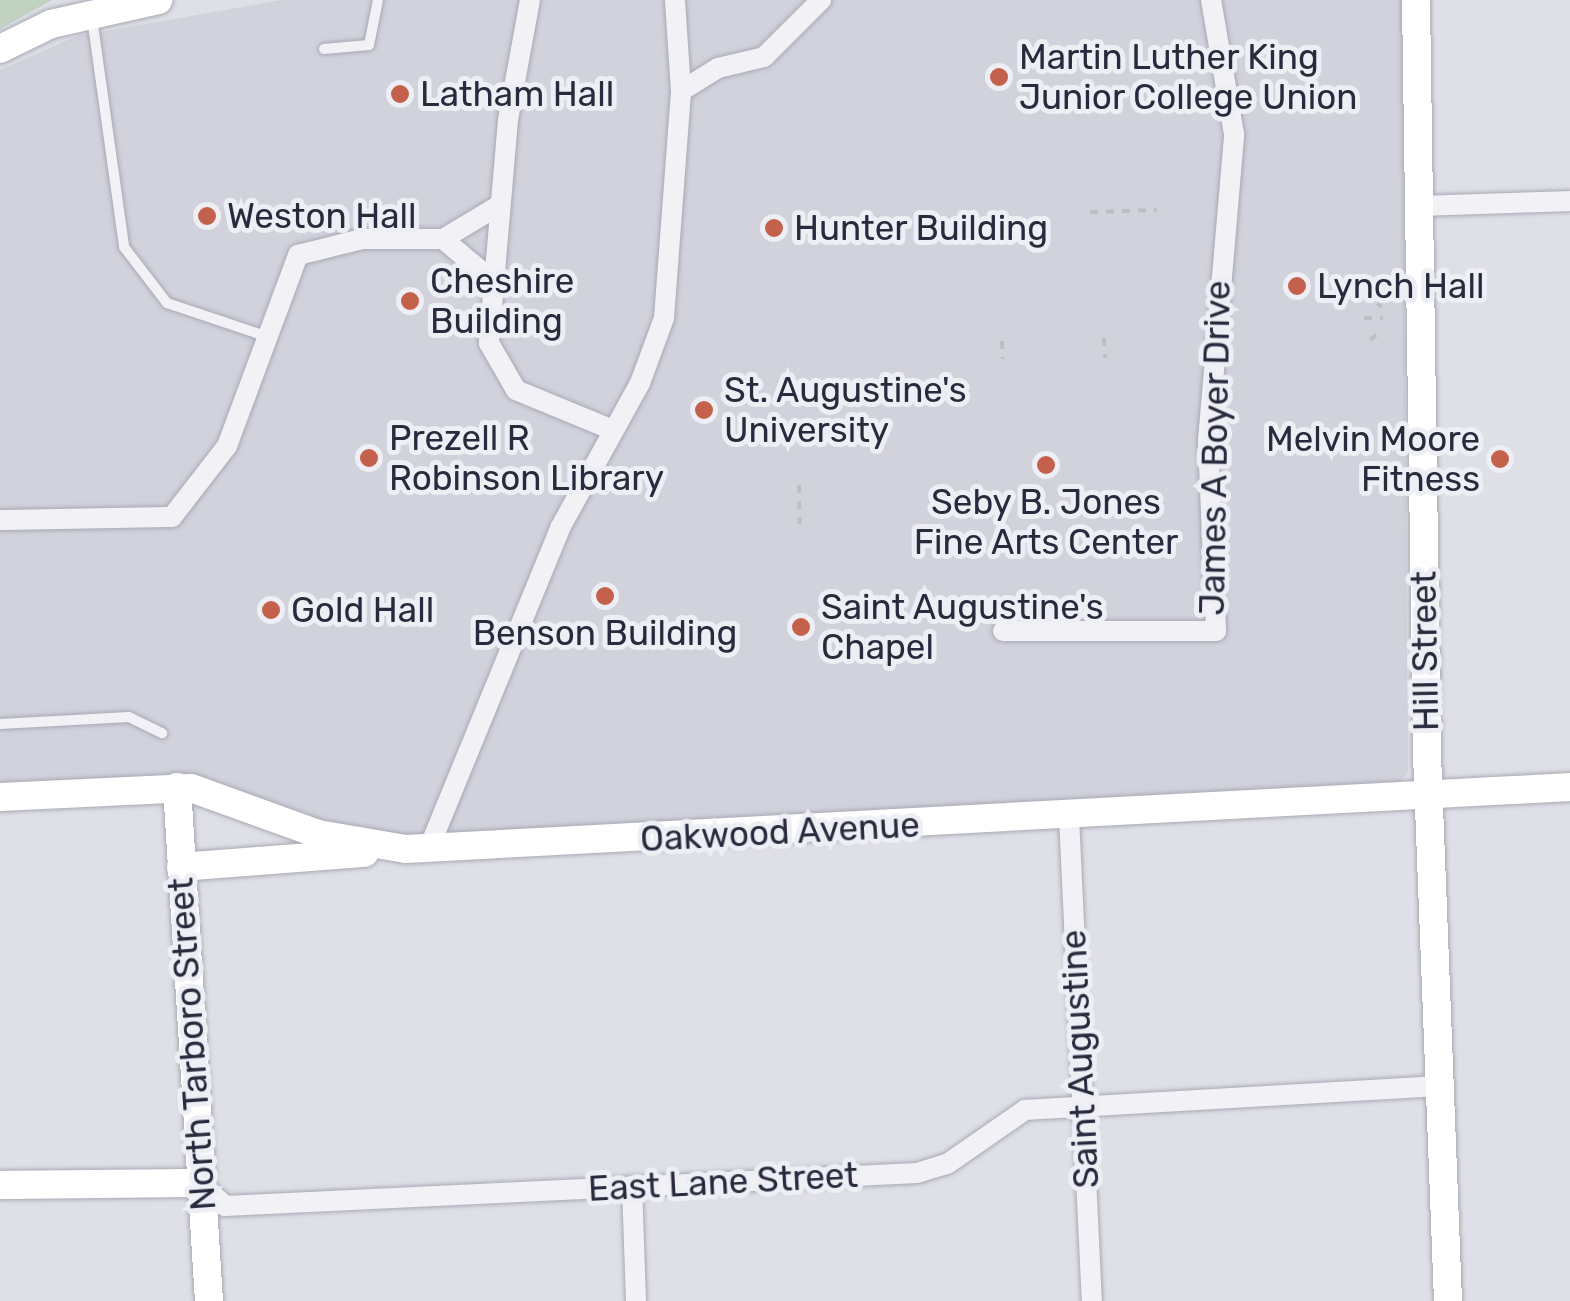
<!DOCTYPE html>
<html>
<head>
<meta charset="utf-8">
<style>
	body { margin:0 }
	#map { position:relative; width:1570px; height:1301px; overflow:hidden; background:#dfe0e7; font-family:Rubik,sans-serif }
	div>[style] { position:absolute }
	.built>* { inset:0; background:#d1d2dc }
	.green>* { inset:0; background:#c1d1c2 }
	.path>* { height:4px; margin-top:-2px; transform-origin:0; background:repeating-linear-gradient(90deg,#bebec6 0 8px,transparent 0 16px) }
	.roads { filter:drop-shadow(0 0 2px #a8a9b4) drop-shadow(0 0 2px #a8a9b4) }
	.lane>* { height:10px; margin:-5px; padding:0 5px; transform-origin:5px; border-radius:5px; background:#f2f2f6 }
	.street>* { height:20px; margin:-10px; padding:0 10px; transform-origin:10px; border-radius:10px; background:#f2f2f6 }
	.secondary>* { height:28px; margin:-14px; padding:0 14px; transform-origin:14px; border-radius:14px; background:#fff }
	.dots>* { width:28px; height:28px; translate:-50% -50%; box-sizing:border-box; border:5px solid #eeeff5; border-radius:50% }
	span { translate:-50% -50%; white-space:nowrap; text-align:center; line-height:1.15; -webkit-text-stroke:10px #eeeff5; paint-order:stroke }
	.poi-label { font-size:35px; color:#292a3d }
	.left { translate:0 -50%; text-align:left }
	.right { translate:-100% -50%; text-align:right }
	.street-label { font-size:35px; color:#292a3d }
</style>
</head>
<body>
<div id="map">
	<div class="built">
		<i style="clip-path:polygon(281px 0,1402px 0,1408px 772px,1398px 783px,411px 836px,339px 828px,204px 780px,0 786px,0 70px,77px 36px)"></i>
	</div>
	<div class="green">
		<i style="clip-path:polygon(0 0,52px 0,0 29px)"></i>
	</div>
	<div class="path">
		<i style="left:1090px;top:212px;width:67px;rotate:-1.7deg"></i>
		<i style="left:1353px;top:282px;width:38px;rotate:41deg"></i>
		<i style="left:1364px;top:318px;width:19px"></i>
		<i style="left:1104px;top:338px;width:20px;rotate:87deg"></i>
		<i style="left:1370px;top:340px;width:14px;rotate:-39deg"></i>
		<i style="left:1002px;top:341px;width:18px;rotate:87deg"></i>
		<i style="left:799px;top:485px;width:39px;rotate:89deg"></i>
	</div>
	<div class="roads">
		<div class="lane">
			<i style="left:92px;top:18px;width:231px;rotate:82deg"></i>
			<i style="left:124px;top:247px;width:71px;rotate:52.5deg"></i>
			<i style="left:167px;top:303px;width:103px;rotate:18.6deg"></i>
			<i style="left:324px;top:49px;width:45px;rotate:-5.1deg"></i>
			<i style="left:369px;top:45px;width:46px;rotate:-78.7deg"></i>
			<i style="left:0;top:724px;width:129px;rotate:-3.1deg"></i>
			<i style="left:129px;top:717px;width:37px;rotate:26deg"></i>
		</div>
		<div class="street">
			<i style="left:530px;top:0;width:122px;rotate:100.4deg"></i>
			<i style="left:508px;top:120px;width:224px;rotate:94.9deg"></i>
			<i style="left:489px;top:343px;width:54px;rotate:60.1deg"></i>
			<i style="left:516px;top:390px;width:102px;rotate:22.5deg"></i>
			<i style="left:681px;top:91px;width:44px;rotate:-31.9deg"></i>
			<i style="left:718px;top:68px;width:47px;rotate:-13.4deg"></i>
			<i style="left:764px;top:57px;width:81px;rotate:-45deg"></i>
			<i style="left:1420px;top:206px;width:150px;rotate:-1.9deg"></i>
			<i style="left:443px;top:239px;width:65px;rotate:40deg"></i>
			<i style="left:0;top:520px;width:172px;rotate:-1deg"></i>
			<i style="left:172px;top:517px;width:90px;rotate:-52.2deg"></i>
			<i style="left:227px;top:446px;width:204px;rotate:-69.6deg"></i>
			<i style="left:298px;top:255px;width:66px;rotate:-14deg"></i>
			<i style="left:362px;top:239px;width:81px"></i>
			<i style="left:443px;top:239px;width:64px;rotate:-31deg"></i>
			<i style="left:1003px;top:631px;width:213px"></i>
			<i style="left:1216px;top:631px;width:191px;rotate:-92.4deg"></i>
			<i style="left:1208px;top:440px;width:307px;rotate:-85.1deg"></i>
			<i style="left:1234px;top:134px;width:136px;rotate:-99.7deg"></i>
			<i style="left:1069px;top:817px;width:485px;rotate:87.3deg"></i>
			<i style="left:429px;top:848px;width:346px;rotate:-67.7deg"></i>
			<i style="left:560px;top:528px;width:166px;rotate:-61.1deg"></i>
			<i style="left:640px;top:383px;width:69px;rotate:-69.7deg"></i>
			<i style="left:664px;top:318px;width:228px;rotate:-85.7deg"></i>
			<i style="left:681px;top:91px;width:91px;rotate:-93.8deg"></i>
			<i style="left:202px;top:1185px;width:31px;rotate:42deg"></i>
			<i style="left:225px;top:1206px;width:693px;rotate:-2.73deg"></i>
			<i style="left:917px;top:1173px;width:31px;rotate:-17deg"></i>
			<i style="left:947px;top:1164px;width:95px;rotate:-34.7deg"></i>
			<i style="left:1025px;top:1110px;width:414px;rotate:-3.3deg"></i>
			<i style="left:632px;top:1186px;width:115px;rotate:88deg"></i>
		</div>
		<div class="secondary">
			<i style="left:1416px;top:0;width:754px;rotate:89.16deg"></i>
			<i style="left:1427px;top:754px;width:547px;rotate:87.8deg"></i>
			<i style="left:0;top:49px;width:57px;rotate:-26.1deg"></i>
			<i style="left:51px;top:24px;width:110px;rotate:-12.6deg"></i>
			<i style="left:177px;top:787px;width:515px;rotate:86.44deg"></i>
			<i style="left:0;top:797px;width:191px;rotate:-2.7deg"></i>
			<i style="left:191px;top:788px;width:135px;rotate:19.9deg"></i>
			<i style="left:318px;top:834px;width:89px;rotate:9.7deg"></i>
			<i style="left:406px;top:849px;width:1166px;rotate:-3.05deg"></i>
			<i style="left:181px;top:867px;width:184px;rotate:-4.4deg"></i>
			<i style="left:0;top:1185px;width:200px;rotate:-0.6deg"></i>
		</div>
	</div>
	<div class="dots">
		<i style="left:999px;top:77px;background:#c4614c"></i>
		<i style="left:400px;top:94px;background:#c4614c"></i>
		<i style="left:207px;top:216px;background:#c4614c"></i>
		<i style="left:774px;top:228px;background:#c4614c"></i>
		<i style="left:1297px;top:286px;background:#c4614c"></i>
		<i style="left:410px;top:301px;background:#c4614c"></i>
		<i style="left:704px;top:410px;background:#c4614c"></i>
		<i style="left:369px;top:458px;background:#c4614c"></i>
		<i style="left:1500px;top:459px;background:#c4614c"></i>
		<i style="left:1046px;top:465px;background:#c4614c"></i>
		<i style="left:605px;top:596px;background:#c4614c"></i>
		<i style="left:271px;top:610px;background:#c4614c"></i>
		<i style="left:801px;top:627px;background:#c4614c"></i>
	</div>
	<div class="poi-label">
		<span class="left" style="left:1019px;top:77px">Martin Luther King<br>Junior College Union</span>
		<span class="left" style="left:420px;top:94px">Latham Hall</span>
		<span class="left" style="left:227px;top:216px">Weston Hall</span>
		<span class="left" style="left:794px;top:228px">Hunter Building</span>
		<span class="left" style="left:430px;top:301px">Cheshire<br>Building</span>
		<span class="left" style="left:1317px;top:286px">Lynch Hall</span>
		<span class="left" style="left:724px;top:410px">St. Augustine's<br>University</span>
		<span class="left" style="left:389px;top:458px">Prezell R<br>Robinson Library</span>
		<span class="right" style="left:1480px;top:459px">Melvin Moore<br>Fitness</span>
		<span style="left:1046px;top:522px">Seby B. Jones<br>Fine Arts Center</span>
		<span class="left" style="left:821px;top:627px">Saint Augustine's<br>Chapel</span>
		<span class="left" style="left:291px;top:610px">Gold Hall</span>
		<span style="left:605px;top:633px">Benson Building</span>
	</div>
	<div class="street-label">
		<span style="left:1215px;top:448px;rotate:-89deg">James A Boyer Drive</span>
		<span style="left:1425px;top:651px;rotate:-91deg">Hill Street</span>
		<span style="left:780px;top:832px;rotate:-3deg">Oakwood Avenue</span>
		<span style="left:192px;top:1044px;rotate:-94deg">North Tarboro Street</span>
		<span style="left:1080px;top:1059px;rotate:-93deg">Saint Augustine</span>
		<span style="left:723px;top:1182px;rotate:-3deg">East Lane Street</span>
	</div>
</div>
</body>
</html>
